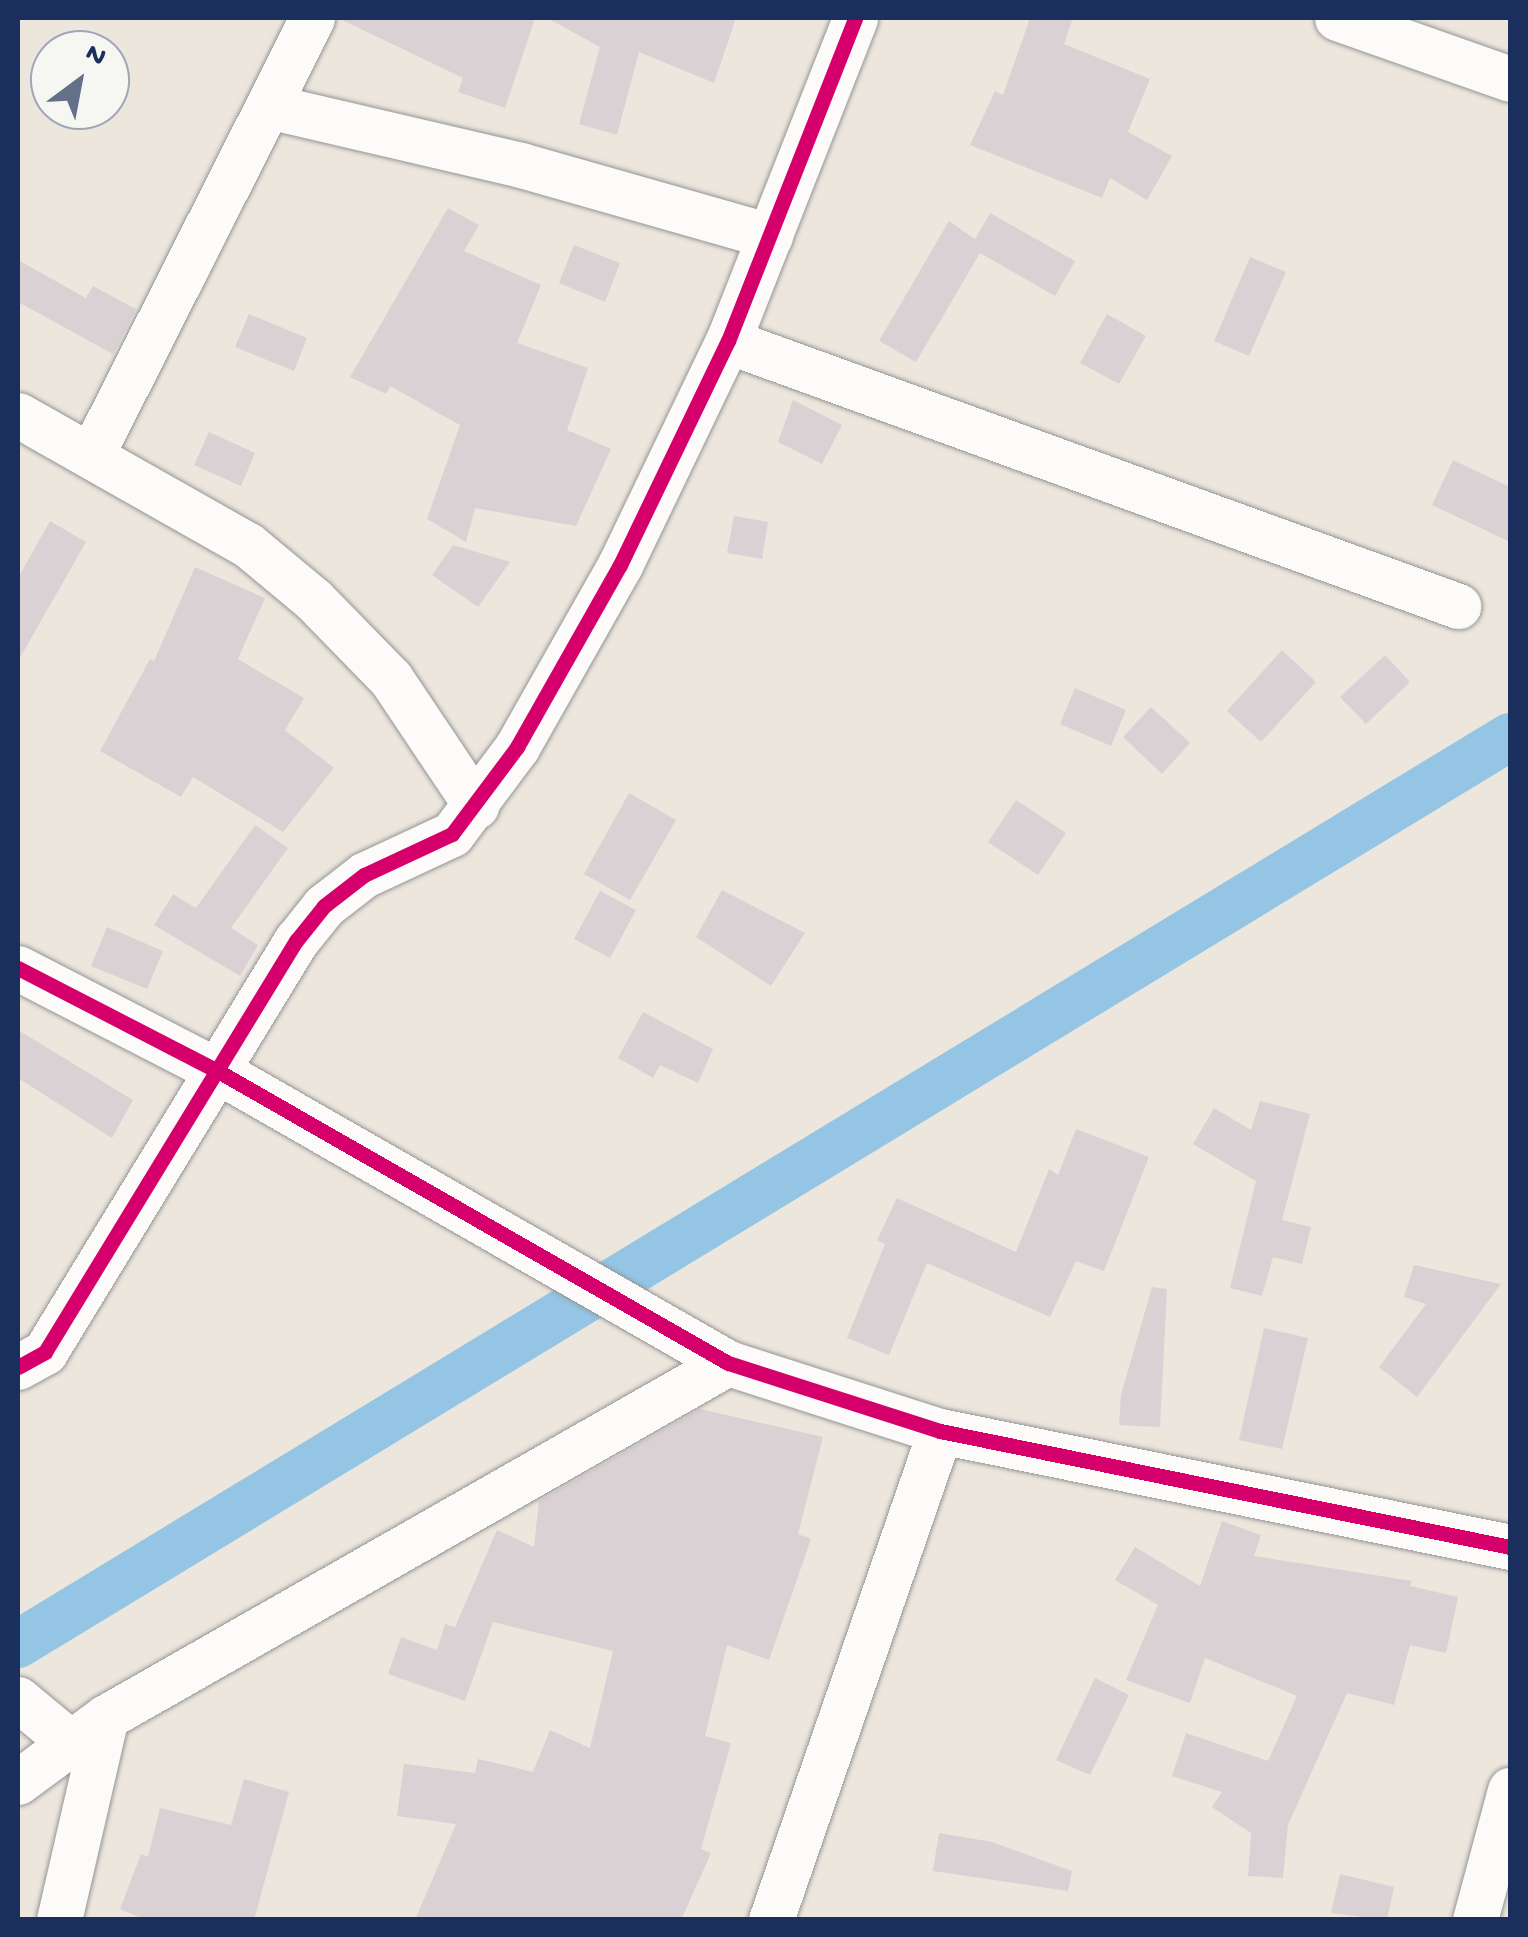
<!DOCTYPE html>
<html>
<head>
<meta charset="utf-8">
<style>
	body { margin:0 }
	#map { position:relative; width:1528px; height:1937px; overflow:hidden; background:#ece6dc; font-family:"Gochi Hand",sans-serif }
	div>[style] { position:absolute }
	.canal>* { height:48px; margin:-24px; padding:0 24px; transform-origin:24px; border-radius:24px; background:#94c5e4 }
	.building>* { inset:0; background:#dad1d5 }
	.roads { filter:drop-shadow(0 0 2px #949597) drop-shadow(0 0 2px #949597) }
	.street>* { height:45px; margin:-22.5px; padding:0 22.5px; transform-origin:22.5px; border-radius:22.5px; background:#fcfbfa }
	.cycleway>* { height:15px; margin:-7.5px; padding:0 7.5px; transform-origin:7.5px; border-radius:7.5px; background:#d6006c }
	span { translate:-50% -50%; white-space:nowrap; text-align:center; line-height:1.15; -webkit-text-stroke:8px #f6f6f2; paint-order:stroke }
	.frame { position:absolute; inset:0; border:20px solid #1b2f5e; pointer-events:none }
	.north { position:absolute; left:30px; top:30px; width:100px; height:100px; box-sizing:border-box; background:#f6f6f2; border:2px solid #9ea6b7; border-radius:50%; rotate:32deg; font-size:28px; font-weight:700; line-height:40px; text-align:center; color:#1b2f5e }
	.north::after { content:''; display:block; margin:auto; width:35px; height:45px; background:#646f8a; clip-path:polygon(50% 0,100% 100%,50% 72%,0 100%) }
</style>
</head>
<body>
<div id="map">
	<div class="canal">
		<i style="left:18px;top:1644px;width:1746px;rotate:-31.3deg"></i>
	</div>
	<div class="building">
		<i style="clip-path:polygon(338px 18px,535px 18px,505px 108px,458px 92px,463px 78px)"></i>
		<i style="clip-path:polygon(547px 18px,736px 18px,714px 83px,639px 52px,617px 135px,579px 124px,600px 47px)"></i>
		<i style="clip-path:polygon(1030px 18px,1073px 18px,1064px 44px,1150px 79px,1128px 132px,1172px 156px,1147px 200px,1110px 178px,1102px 198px,970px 145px,995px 91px,1003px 95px)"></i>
		<i style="clip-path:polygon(448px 208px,479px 225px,464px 251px,541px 285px,517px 343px,588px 368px,567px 430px,611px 449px,576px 526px,475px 508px,466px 542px,427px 519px,460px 425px,390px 386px,386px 394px,350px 377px)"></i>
		<i style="clip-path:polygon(990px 213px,1075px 261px,1055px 296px,980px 253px,916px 362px,879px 341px,949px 221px,975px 239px)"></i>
		<i style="clip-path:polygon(574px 245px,620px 263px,605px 302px,559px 283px)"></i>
		<i style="clip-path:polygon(1250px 257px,1286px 272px,1249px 356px,1214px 341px)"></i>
		<i style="clip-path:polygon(18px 260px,86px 298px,93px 286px,136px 309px,113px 354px,18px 302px)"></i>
		<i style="clip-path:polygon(249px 314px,307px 338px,294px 371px,235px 347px)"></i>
		<i style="clip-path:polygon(1107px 314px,1146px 336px,1119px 384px,1080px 363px)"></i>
		<i style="clip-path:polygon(793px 400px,842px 425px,822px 464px,778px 442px)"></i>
		<i style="clip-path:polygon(209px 432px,255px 453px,241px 486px,194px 465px)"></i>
		<i style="clip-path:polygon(1453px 460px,1510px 487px,1510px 542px,1432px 505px)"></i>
		<i style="clip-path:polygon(734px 516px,768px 522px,762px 559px,727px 553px)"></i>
		<i style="clip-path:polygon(50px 521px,86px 542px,18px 661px,18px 578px)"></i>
		<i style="clip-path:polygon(453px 545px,510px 562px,478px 607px,432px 575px)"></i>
		<i style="clip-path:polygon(195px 567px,265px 598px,238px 659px,304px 698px,285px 730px,334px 768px,283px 832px,193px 777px,181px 797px,100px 751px,150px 659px,154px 661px)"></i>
		<i style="clip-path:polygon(1282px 650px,1316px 682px,1261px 742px,1227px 711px)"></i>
		<i style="clip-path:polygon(1385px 655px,1410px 682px,1366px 724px,1340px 697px)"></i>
		<i style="clip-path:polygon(1075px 688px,1126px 710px,1111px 746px,1060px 724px)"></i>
		<i style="clip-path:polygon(1151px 707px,1190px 743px,1162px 774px,1123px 737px)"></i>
		<i style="clip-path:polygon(629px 793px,676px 820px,630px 900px,584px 874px)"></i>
		<i style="clip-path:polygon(1016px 800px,1066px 833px,1038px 875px,988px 842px)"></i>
		<i style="clip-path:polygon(255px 825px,288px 848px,231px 928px,258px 945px,240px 976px,154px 925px,173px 894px,196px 908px)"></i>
		<i style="clip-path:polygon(722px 890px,805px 933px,771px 986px,696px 937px)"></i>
		<i style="clip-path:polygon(600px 891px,636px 910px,610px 958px,574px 939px)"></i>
		<i style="clip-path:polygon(107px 927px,163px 951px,147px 989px,91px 966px)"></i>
		<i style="clip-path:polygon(643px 1012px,713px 1049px,698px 1083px,660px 1065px,653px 1078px,618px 1058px)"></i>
		<i style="clip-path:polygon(18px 1030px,133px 1100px,112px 1138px,18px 1078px)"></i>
		<i style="clip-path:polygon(1260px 1101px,1310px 1114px,1282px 1220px,1311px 1227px,1302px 1264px,1273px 1257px,1262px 1296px,1230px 1288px,1256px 1181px,1193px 1144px,1214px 1108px,1251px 1130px)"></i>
		<i style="clip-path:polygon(1076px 1129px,1149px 1157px,1104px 1271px,1076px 1261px,1050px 1317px,927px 1263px,889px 1355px,847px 1338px,885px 1244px,877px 1240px,897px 1198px,1016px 1252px,1049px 1169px,1058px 1175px)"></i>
		<i style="clip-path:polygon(1414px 1265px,1501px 1284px,1417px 1397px,1379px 1367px,1426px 1304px,1404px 1297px)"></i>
		<i style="clip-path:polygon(1152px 1287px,1167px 1289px,1160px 1427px,1119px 1425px,1121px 1395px)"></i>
		<i style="clip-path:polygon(1264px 1328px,1308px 1338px,1282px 1449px,1239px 1440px)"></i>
		<i style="clip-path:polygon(700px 1409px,823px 1437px,798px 1534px,811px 1539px,769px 1660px,727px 1645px,705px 1736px,731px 1743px,701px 1849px,711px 1853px,681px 1920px,415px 1920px,456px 1824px,397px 1816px,404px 1764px,475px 1773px,478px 1759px,533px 1772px,550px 1730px,590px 1748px,613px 1651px,493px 1622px,465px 1701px,388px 1674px,401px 1637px,437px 1650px,445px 1624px,455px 1627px,497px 1530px,534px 1547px,539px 1501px)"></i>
		<i style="clip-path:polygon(1222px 1521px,1261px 1535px,1254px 1556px,1412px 1581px,1410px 1586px,1458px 1597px,1446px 1653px,1410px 1645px,1394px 1705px,1347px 1693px,1288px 1825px,1283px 1878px,1248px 1876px,1251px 1833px,1212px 1807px,1222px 1792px,1172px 1776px,1186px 1733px,1268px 1761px,1297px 1696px,1205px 1658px,1190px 1703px,1126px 1680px,1158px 1605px,1115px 1580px,1135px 1547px,1200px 1586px)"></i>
		<i style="clip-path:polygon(1095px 1678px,1129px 1695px,1090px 1775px,1056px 1760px)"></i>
		<i style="clip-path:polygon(244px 1779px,289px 1792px,254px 1920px,146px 1920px,120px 1909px,141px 1854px,148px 1857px,160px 1808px,231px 1825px)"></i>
		<i style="clip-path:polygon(939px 1833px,992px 1842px,1072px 1871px,1068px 1891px,933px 1871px)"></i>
		<i style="clip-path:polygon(1340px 1874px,1394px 1887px,1387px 1920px,1331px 1913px)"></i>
	</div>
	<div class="roads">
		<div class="street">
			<i style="left:1337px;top:18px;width:183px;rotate:19.4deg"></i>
			<i style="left:272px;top:107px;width:256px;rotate:13.1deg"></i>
			<i style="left:521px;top:165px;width:259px;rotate:15.9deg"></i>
			<i style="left:728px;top:341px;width:777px;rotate:19.95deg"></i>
			<i style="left:18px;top:415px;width:264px;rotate:29.5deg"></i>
			<i style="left:248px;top:545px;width:86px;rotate:39.8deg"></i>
			<i style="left:314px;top:600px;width:110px;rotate:45.7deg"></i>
			<i style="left:391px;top:679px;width:153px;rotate:56.2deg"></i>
			<i style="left:92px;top:454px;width:488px;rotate:-63.2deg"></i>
			<i style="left:18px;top:968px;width:223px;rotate:27.3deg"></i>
			<i style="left:216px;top:1070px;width:590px;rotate:29.78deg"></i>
			<i style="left:728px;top:1363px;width:223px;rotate:17.8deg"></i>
			<i style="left:940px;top:1431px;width:582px;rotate:11.5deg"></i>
			<i style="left:18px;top:1367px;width:31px;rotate:-29deg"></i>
			<i style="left:45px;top:1352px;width:482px;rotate:-58.6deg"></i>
			<i style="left:296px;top:941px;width:45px;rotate:-51.3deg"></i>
			<i style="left:324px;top:906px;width:51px;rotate:-37.8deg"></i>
			<i style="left:364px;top:875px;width:97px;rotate:-25deg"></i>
			<i style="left:452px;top:834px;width:109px;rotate:-53.2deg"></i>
			<i style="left:517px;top:747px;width:209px;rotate:-60.5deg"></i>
			<i style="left:620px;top:565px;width:249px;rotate:-64.3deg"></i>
			<i style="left:728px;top:341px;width:347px;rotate:-68.5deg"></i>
			<i style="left:18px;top:1699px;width:69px;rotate:39.7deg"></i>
			<i style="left:18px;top:1782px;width:109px;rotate:-36.5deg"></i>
			<i style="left:106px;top:1717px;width:716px;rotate:-29.65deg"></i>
			<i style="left:59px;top:1920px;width:208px;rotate:-77deg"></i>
			<i style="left:771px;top:1920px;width:517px;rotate:-70.93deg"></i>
			<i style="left:1475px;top:1920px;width:135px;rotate:-74.9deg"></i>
		</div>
	</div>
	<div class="cycleway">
		<i style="left:18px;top:968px;width:223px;rotate:27.3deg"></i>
		<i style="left:216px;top:1070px;width:590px;rotate:29.78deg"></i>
		<i style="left:728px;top:1363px;width:223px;rotate:17.8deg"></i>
		<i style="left:940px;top:1431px;width:582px;rotate:11.5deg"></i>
		<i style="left:18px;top:1367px;width:31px;rotate:-29deg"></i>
		<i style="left:45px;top:1352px;width:482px;rotate:-58.6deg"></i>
		<i style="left:296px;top:941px;width:45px;rotate:-51.3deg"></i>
		<i style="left:324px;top:906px;width:51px;rotate:-37.8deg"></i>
		<i style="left:364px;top:875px;width:97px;rotate:-25deg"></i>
		<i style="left:452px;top:834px;width:109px;rotate:-53.2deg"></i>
		<i style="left:517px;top:747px;width:209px;rotate:-60.5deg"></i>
		<i style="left:620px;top:565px;width:249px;rotate:-64.3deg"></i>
		<i style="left:728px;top:341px;width:347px;rotate:-68.5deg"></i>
	</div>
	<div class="frame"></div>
	<div class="north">N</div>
</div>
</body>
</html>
